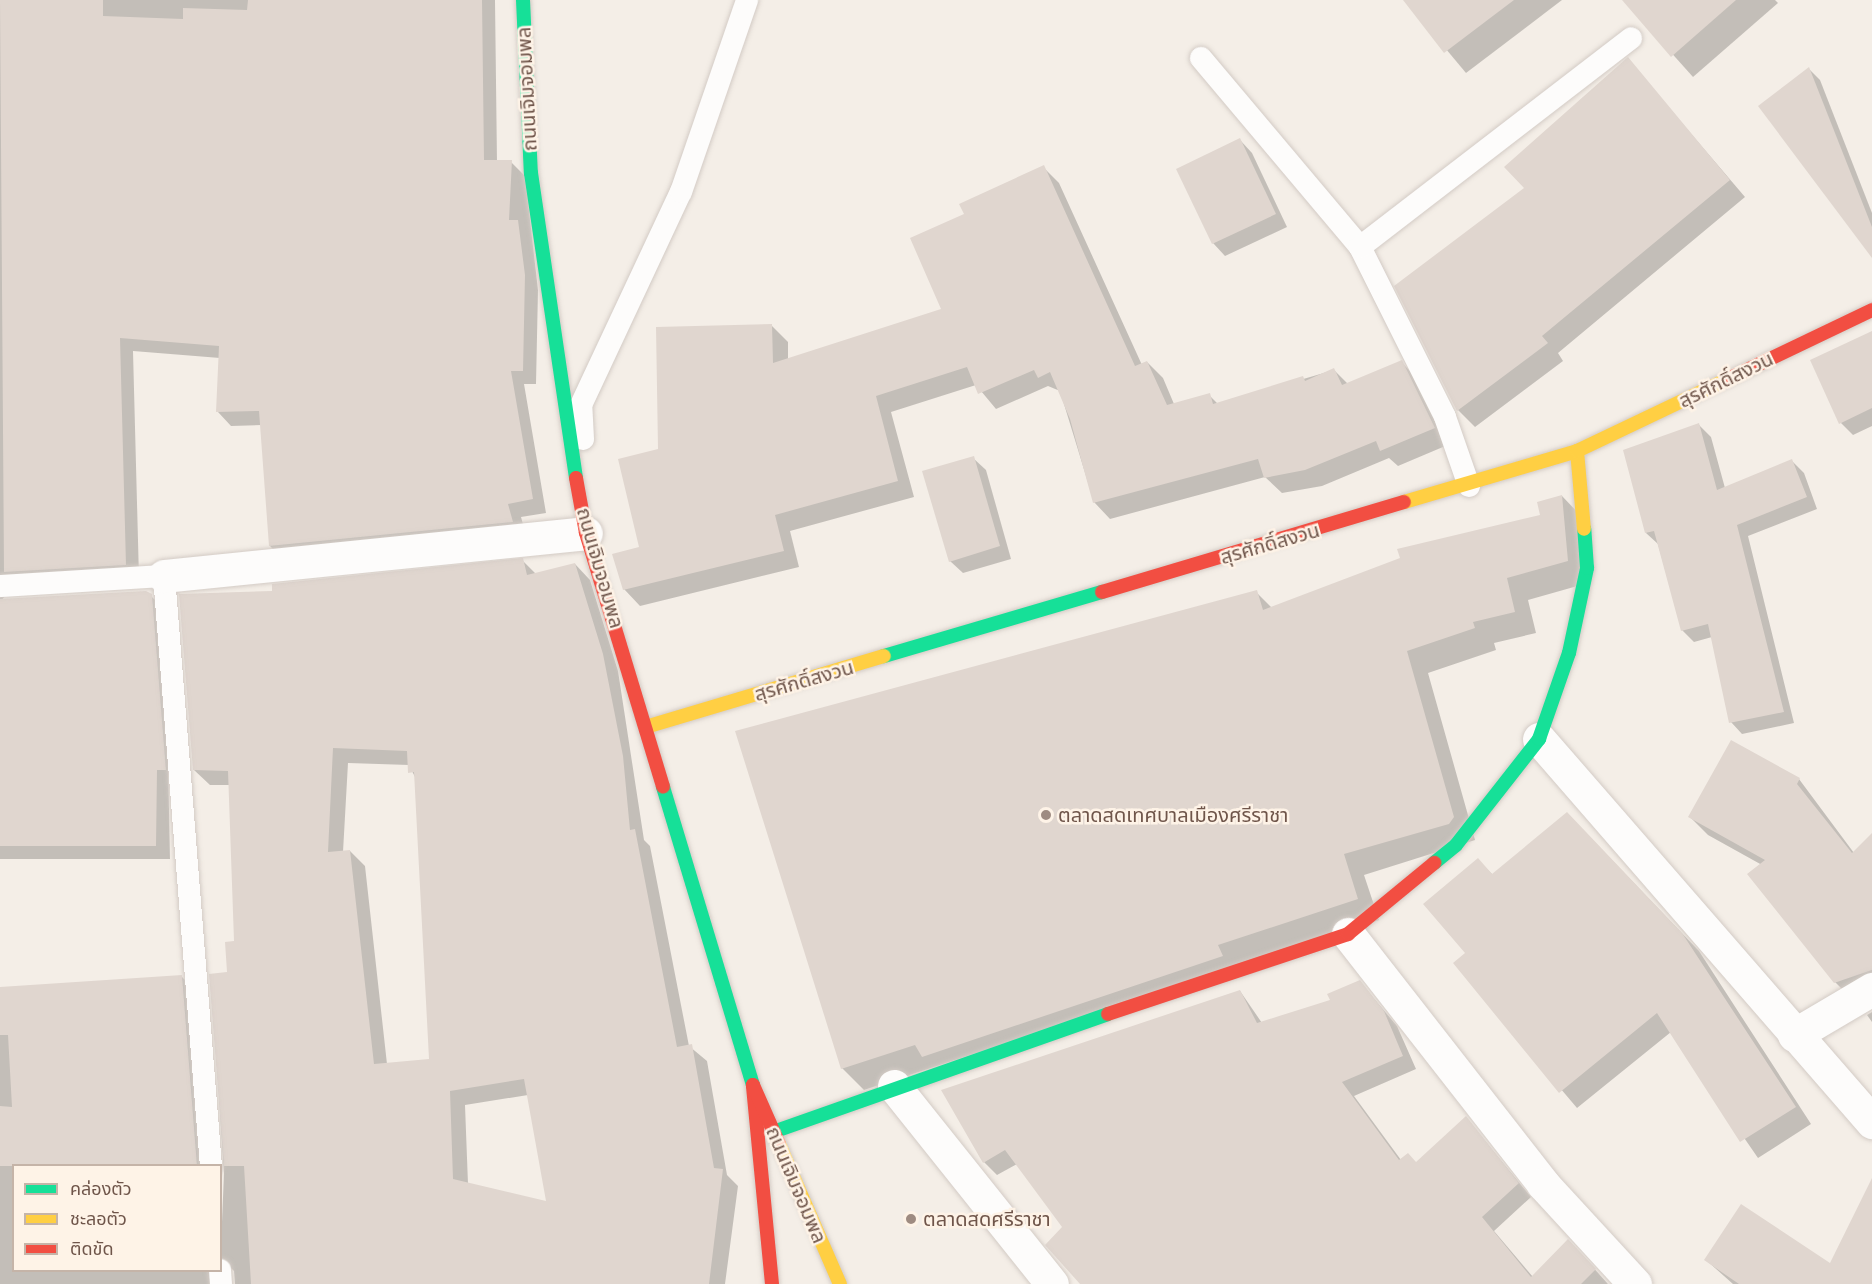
<!DOCTYPE html>
<html>
<head>
<meta charset="utf-8">
<style>
	body { margin:0 }
	#map { position:relative; width:1872px; height:1284px; overflow:hidden; background:#f4eee7; font-family:Roboto,"Noto Sans Thai",sans-serif }
	div>[style] { position:absolute }
	.shadow>* { inset:0; background:#0003 }
	.building>* { inset:0; background:#e0d6cf }
	.roads { filter:drop-shadow(0 0 2px #d3cbc5) drop-shadow(0 0 2px #d3cbc5) }
	.lane>* { height:22px; margin:-11px; padding:0 11px; transform-origin:11px; border-radius:11px; background:#fdfcfb }
	.street>* { height:33px; margin:-16.5px; padding:0 16.5px; transform-origin:16.5px; border-radius:16.5px; background:#fdfcfb }
	.fast>* { height:14px; margin:-7px; padding:0 7px; transform-origin:7px; border-radius:7px; background:#16e098 }
	.slow>* { height:14px; margin:-7px; padding:0 7px; transform-origin:7px; border-radius:7px; background:#ffcf43 }
	.jam>* { height:14px; margin:-7px; padding:0 7px; transform-origin:7px; border-radius:7px; background:#f24e42 }
	.dots>* { width:16px; height:16px; translate:-50% -50%; box-sizing:border-box; border:3px solid #fef3e7; border-radius:50% }
	span { translate:-50% -50%; white-space:nowrap; text-align:center; line-height:1.15; -webkit-text-stroke:5px #fef3e7; paint-order:stroke }
	.street-label { font-size:20px; color:#6f554a }
	.poi-label { font-size:20px; color:#6f554a }
	.left { translate:0 -50%; text-align:left }
	.legend { position:absolute; left:12px; top:1164px; width:210px; height:108px; box-sizing:border-box; background:#fef3e7; border:2px solid #c5b4a8; margin:0; padding:8px 10px; list-style:none; font-size:18px; color:#6f554a }
	.legend li { display:flex; align-items:center; gap:12px; height:30px }
	.legend b { width:30px; border:2px solid #c5b4a8 }
</style>
</head>
<body>
<div id="map">
	<div class="shadow">
		<i style="clip-path:polygon(0 0,495px 0,497px 162px,511px 162px,525px 176px,538px 290px,536px 384px,524px 384px,546px 513px,521px 517px,526px 535px,284px 560px,270px 546px,262px 425px,231px 426px,218px 412px,220px 358px,133px 351px,139px 578px,13px 586px,1px 601px,151px 596px,165px 610px,170px 859px,0 859px)"></i>
		<i style="clip-path:polygon(1405px 0,1562px 0,1466px 73px)"></i>
		<i style="clip-path:polygon(1624px 0,1775px 0,1778px 3px,1693px 77px)"></i>
		<i style="clip-path:polygon(1628px 60px,1745px 197px,1558px 353px,1563px 361px,1475px 427px,1458px 410px,1396px 286px,1526px 189px)"></i>
		<i style="clip-path:polygon(1809px 69px,1820px 80px,1872px 213px,1872px 256px)"></i>
		<i style="clip-path:polygon(1240px 140px,1252px 153px,1287px 227px,1225px 256px,1213px 243px)"></i>
		<i style="clip-path:polygon(1043px 167px,1059px 183px,1142px 365px,1147px 362px,1163px 378px,1174px 404px,1209px 395px,1218px 404px,1334px 370px,1348px 384px,1401px 362px,1417px 378px,1450px 444px,1398px 466px,1389px 458px,1322px 486px,1282px 493px,1265px 477px,1110px 519px,1094px 502px,1060px 391px,1048px 386px,996px 409px,976px 385px,891px 412px,914px 497px,790px 531px,799px 567px,640px 606px,624px 589px,640px 548px,660px 451px,772px 326px,788px 342px,788px 360px,943px 310px,966px 215px)"></i>
		<i style="clip-path:polygon(1872px 332px,1872px 426px,1853px 435px,1841px 423px)"></i>
		<i style="clip-path:polygon(1699px 425px,1711px 437px,1725px 488px,1792px 461px,1804px 473px,1817px 509px,1748px 536px,1794px 723px,1742px 734px,1731px 722px,1712px 637px,1694px 642px,1682px 630px,1658px 544px,1646px 533px)"></i>
		<i style="clip-path:polygon(973px 458px,986px 470px,1011px 559px,963px 573px,950px 561px)"></i>
		<i style="clip-path:polygon(1562px 496px,1583px 518px,1588px 583px,1528px 600px,1536px 633px,1494px 643px,1496px 650px,1428px 673px,1475px 840px,1364px 875px,1379px 920px,864px 1090px,842px 1068px,1256px 592px,1272px 608px,1541px 516px)"></i>
		<i style="clip-path:polygon(evenodd,522px 560px,536px 574px,575px 564px,590px 580px,618px 671px,644px 840px,650px 846px,689px 1046px,707px 1061px,727px 1175px,738px 1186px,725px 1284px,235px 1284px,234px 1271px,224px 1261px,223px 1284px,0 1284px,0 988px,182px 977px,197px 992px,211px 1166px,14px 1166px,14px 1270px,220px 1270px,224px 1173px,211px 975px,229px 974px,235px 943px,230px 785px,210px 785px,194px 770px,274px 593px,522px 560px,348px 763px,409px 765px,416px 779px,431px 1061px,387px 1064px,365px 866px,350px 851px,343px 852px,348px 763px,522px 560px,528px 1095px,548px 1203px,468px 1184px,465px 1105px,528px 1095px)"></i>
		<i style="clip-path:polygon(1799px 779px,1854px 853px,1872px 835px,1872px 997px,1853px 1000px,1835px 982px,1762px 865px,1708px 835px,1690px 817px)"></i>
		<i style="clip-path:polygon(1583px 830px,1699px 951px,1811px 1124px,1758px 1158px,1671px 1032px,1577px 1108px,1455px 964px,1467px 954px,1478px 860px,1493px 875px)"></i>
		<i style="clip-path:polygon(1360px 982px,1397px 1026px,1416px 1069px,1354px 1096px,1401px 1160px,1417px 1163px,1466px 1118px,1531px 1197px,1494px 1231px,1533px 1277px,1582px 1255px,1608px 1284px,1092px 1284px,1064px 1228px,1017px 1164px,997px 1175px,984px 1162px,1240px 991px,1262px 1023px,1332px 1000px)"></i>
		<i style="clip-path:polygon(1872px 1012px,1872px 1022px,1867px 1015px)"></i>
		<i style="clip-path:polygon(1872px 1212px,1872px 1284px,1733px 1284px,1706px 1260px,1830px 1265px)"></i>
	</div>
	<div class="building">
		<i style="clip-path:polygon(0 0,103px 0,103px 16px,183px 19px,183px 8px,247px 10px,248px 0,482px 0,484px 160px,512px 160px,509px 220px,518px 220px,525px 275px,523px 371px,511px 371px,533px 499px,508px 504px,513px 522px,269px 546px,259px 411px,216px 412px,219px 346px,120px 338px,126px 565px,4px 572px)"></i>
		<i style="clip-path:polygon(1403px 0,1514px 0,1444px 53px)"></i>
		<i style="clip-path:polygon(1622px 0,1736px 0,1671px 57px)"></i>
		<i style="clip-path:polygon(1628px 57px,1730px 180px,1542px 336px,1548px 343px,1457px 411px,1394px 286px,1524px 188px,1504px 167px)"></i>
		<i style="clip-path:polygon(1809px 67px,1872px 227px,1872px 258px,1758px 106px)"></i>
		<i style="clip-path:polygon(1240px 138px,1276px 214px,1212px 244px,1176px 169px)"></i>
		<i style="clip-path:polygon(1044px 165px,1135px 366px,1147px 361px,1167px 405px,1210px 393px,1213px 404px,1303px 376px,1305px 381px,1334px 368px,1342px 385px,1402px 360px,1435px 428px,1380px 451px,1376px 441px,1305px 470px,1264px 478px,1258px 459px,1093px 503px,1070px 419px,1050px 372px,1038px 378px,1034px 370px,978px 394px,967px 367px,876px 396px,898px 481px,775px 515px,784px 551px,623px 590px,612px 554px,639px 547px,618px 459px,658px 449px,656px 327px,772px 324px,773px 363px,941px 309px,910px 238px,964px 214px,959px 204px)"></i>
		<i style="clip-path:polygon(1872px 331px,1872px 408px,1839px 424px,1810px 360px)"></i>
		<i style="clip-path:polygon(1699px 423px,1717px 490px,1792px 459px,1807px 497px,1737px 525px,1784px 712px,1729px 723px,1708px 624px,1681px 631px,1654px 531px,1645px 533px,1623px 450px)"></i>
		<i style="clip-path:polygon(974px 456px,1000px 546px,949px 562px,922px 471px)"></i>
		<i style="clip-path:polygon(1562px 495px,1568px 561px,1507px 578px,1515px 612px,1473px 622px,1475px 628px,1407px 651px,1454px 817px,1449px 824px,1344px 854px,1358px 899px,1218px 945px,1223px 956px,922px 1057px,915px 1045px,841px 1069px,735px 731px,1257px 590px,1263px 610px,1400px 558px,1397px 549px,1540px 515px,1537px 502px)"></i>
		<i style="clip-path:polygon(evenodd,523px 558px,527px 575px,575px 563px,603px 654px,623px 756px,630px 830px,635px 829px,677px 1047px,692px 1044px,714px 1168px,723px 1169px,709px 1284px,251px 1284px,244px 1166px,224px 1166px,209px 974px,227px 972px,225px 942px,234px 941px,228px 771px,193px 770px,179px 594px,272px 591px,272px 584px,523px 558px,333px 748px,407px 751px,408px 773px,414px 772px,429px 1059px,374px 1064px,350px 850px,328px 852px,333px 748px,523px 558px,524px 1079px,546px 1201px,453px 1179px,450px 1091px,524px 1079px)"></i>
		<i style="clip-path:polygon(146px 591px,152px 594px,166px 770px,157px 770px,156px 846px,0 846px,0 599px)"></i>
		<i style="clip-path:polygon(1731px 740px,1800px 778px,1797px 784px,1852px 853px,1872px 833px,1872px 970px,1834px 983px,1747px 874px,1765px 860px,1688px 817px)"></i>
		<i style="clip-path:polygon(1567px 812px,1682px 933px,1796px 1107px,1740px 1142px,1657px 1013px,1559px 1093px,1453px 963px,1465px 953px,1423px 904px,1478px 858px,1492px 874px)"></i>
		<i style="clip-path:polygon(182px 975px,197px 1166px,0 1166px,0 1106px,12px 1107px,8px 1035px,0 1035px,0 987px)"></i>
		<i style="clip-path:polygon(1360px 980px,1384px 1011px,1403px 1056px,1342px 1082px,1399px 1160px,1408px 1153px,1416px 1162px,1466px 1116px,1519px 1183px,1482px 1217px,1531px 1277px,1568px 1239px,1596px 1269px,1581px 1284px,1080px 1284px,1045px 1245px,1062px 1227px,1005px 1150px,983px 1163px,941px 1090px,1240px 990px,1257px 1023px,1330px 1000px,1327px 994px)"></i>
		<i style="clip-path:polygon(1872px 1178px,1872px 1284px,1739px 1284px,1704px 1260px,1741px 1204px,1830px 1263px)"></i>
	</div>
	<div class="roads">
		<div class="lane">
			<i style="left:1201px;top:58px;width:247px;rotate:49.9deg"></i>
			<i style="left:1360px;top:247px;width:190px;rotate:63.4deg"></i>
			<i style="left:1445px;top:417px;width:73px;rotate:70.8deg"></i>
			<i style="left:1360px;top:247px;width:342px;rotate:-37.6deg"></i>
			<i style="left:583px;top:439px;width:34px;rotate:-93deg"></i>
			<i style="left:581px;top:405px;width:235px;rotate:-64.9deg"></i>
			<i style="left:681px;top:192px;width:203px;rotate:-71deg"></i>
			<i style="left:0;top:586px;width:164px;rotate:-3.5deg"></i>
			<i style="left:164px;top:576px;width:592px;rotate:85.45deg"></i>
			<i style="left:220px;top:1270px;width:14px;rotate:86deg"></i>
		</div>
		<div class="street">
			<i style="left:164px;top:576px;width:424px;rotate:-5.8deg"></i>
			<i style="left:1539px;top:739px;width:508px;rotate:48.99deg"></i>
			<i style="left:1348px;top:934px;width:317px;rotate:52deg"></i>
			<i style="left:1543px;top:1184px;width:136px;rotate:47.4deg"></i>
			<i style="left:1794px;top:1035px;width:91px;rotate:-30.5deg"></i>
			<i style="left:894px;top:1086px;width:253px;rotate:51.4deg"></i>
		</div>
		<div class="fast">
			<i style="left:523px;top:0;width:173px;rotate:87.4deg"></i>
			<i style="left:531px;top:173px;width:308px;rotate:81.6deg"></i>
			<i style="left:884px;top:656px;width:227px;rotate:-16.4deg"></i>
			<i style="left:663px;top:787px;width:311px;rotate:73.2deg"></i>
			<i style="left:1434px;top:863px;width:28px;rotate:-39deg"></i>
			<i style="left:1456px;top:845px;width:135px;rotate:-51.9deg"></i>
			<i style="left:1539px;top:739px;width:91px;rotate:-70.8deg"></i>
			<i style="left:1569px;top:653px;width:87px;rotate:-78deg"></i>
			<i style="left:1587px;top:568px;width:39px;rotate:-94deg"></i>
			<i style="left:773px;top:1132px;width:355px;rotate:-19.4deg"></i>
		</div>
		<div class="slow">
			<i style="left:1577px;top:451px;width:78px;rotate:84.9deg"></i>
			<i style="left:1404px;top:502px;width:180px;rotate:-16.4deg"></i>
			<i style="left:1577px;top:451px;width:165px;rotate:-25.5deg"></i>
			<i style="left:649px;top:726px;width:245px;rotate:-16.6deg"></i>
			<i style="left:779px;top:1144px;width:153px;rotate:66.5deg"></i>
		</div>
		<div class="jam">
			<i style="left:1726px;top:380px;width:162px;rotate:-25.6deg"></i>
			<i style="left:576px;top:478px;width:56px;rotate:79.7deg"></i>
			<i style="left:586px;top:533px;width:265px;rotate:73.1deg"></i>
			<i style="left:1102px;top:592px;width:315px;rotate:-16.6deg"></i>
			<i style="left:1108px;top:1014px;width:253px;rotate:-18.4deg"></i>
			<i style="left:1348px;top:934px;width:112px;rotate:-39.5deg"></i>
			<i style="left:772px;top:1284px;width:200px;rotate:-95.5deg"></i>
			<i style="left:753px;top:1085px;width:64px;rotate:66.2deg"></i>
		</div>
	</div>
	<div class="dots">
		<i style="left:1046px;top:815px;background:#9e8b81"></i>
		<i style="left:911px;top:1219px;background:#9e8b81"></i>
	</div>
	<div class="street-label">
		<span style="left:527px;top:89px;rotate:-93deg">ถนนเจิมจอมพล</span>
		<span style="left:1726px;top:380px;rotate:-26deg">สุรศักดิ์สงวน</span>
		<span style="left:1270px;top:544px;rotate:-16deg">สุรศักดิ์สงวน</span>
		<span style="left:600px;top:568px;rotate:74deg">ถนนเจิมจอมพล</span>
		<span style="left:804px;top:681px;rotate:-16deg">สุรศักดิ์สงวน</span>
		<span style="left:796px;top:1185px;rotate:67deg">ถนนเจิมจอมพล</span>
	</div>
	<div class="poi-label">
		<span class="left" style="left:1058px;top:815px">ตลาดสดเทศบาลเมืองศรีราชา</span>
		<span class="left" style="left:923px;top:1219px">ตลาดสดศรีราชา</span>
	</div>
	<ul class="legend">
	<li><b style="height:8px;background:#16e098"></b>คล่องตัว</li>
	<li><b style="height:8px;background:#ffcf43"></b>ชะลอตัว</li>
	<li><b style="height:8px;background:#f24e42"></b>ติดขัด</li>
	</ul>
</div>
</body>
</html>
